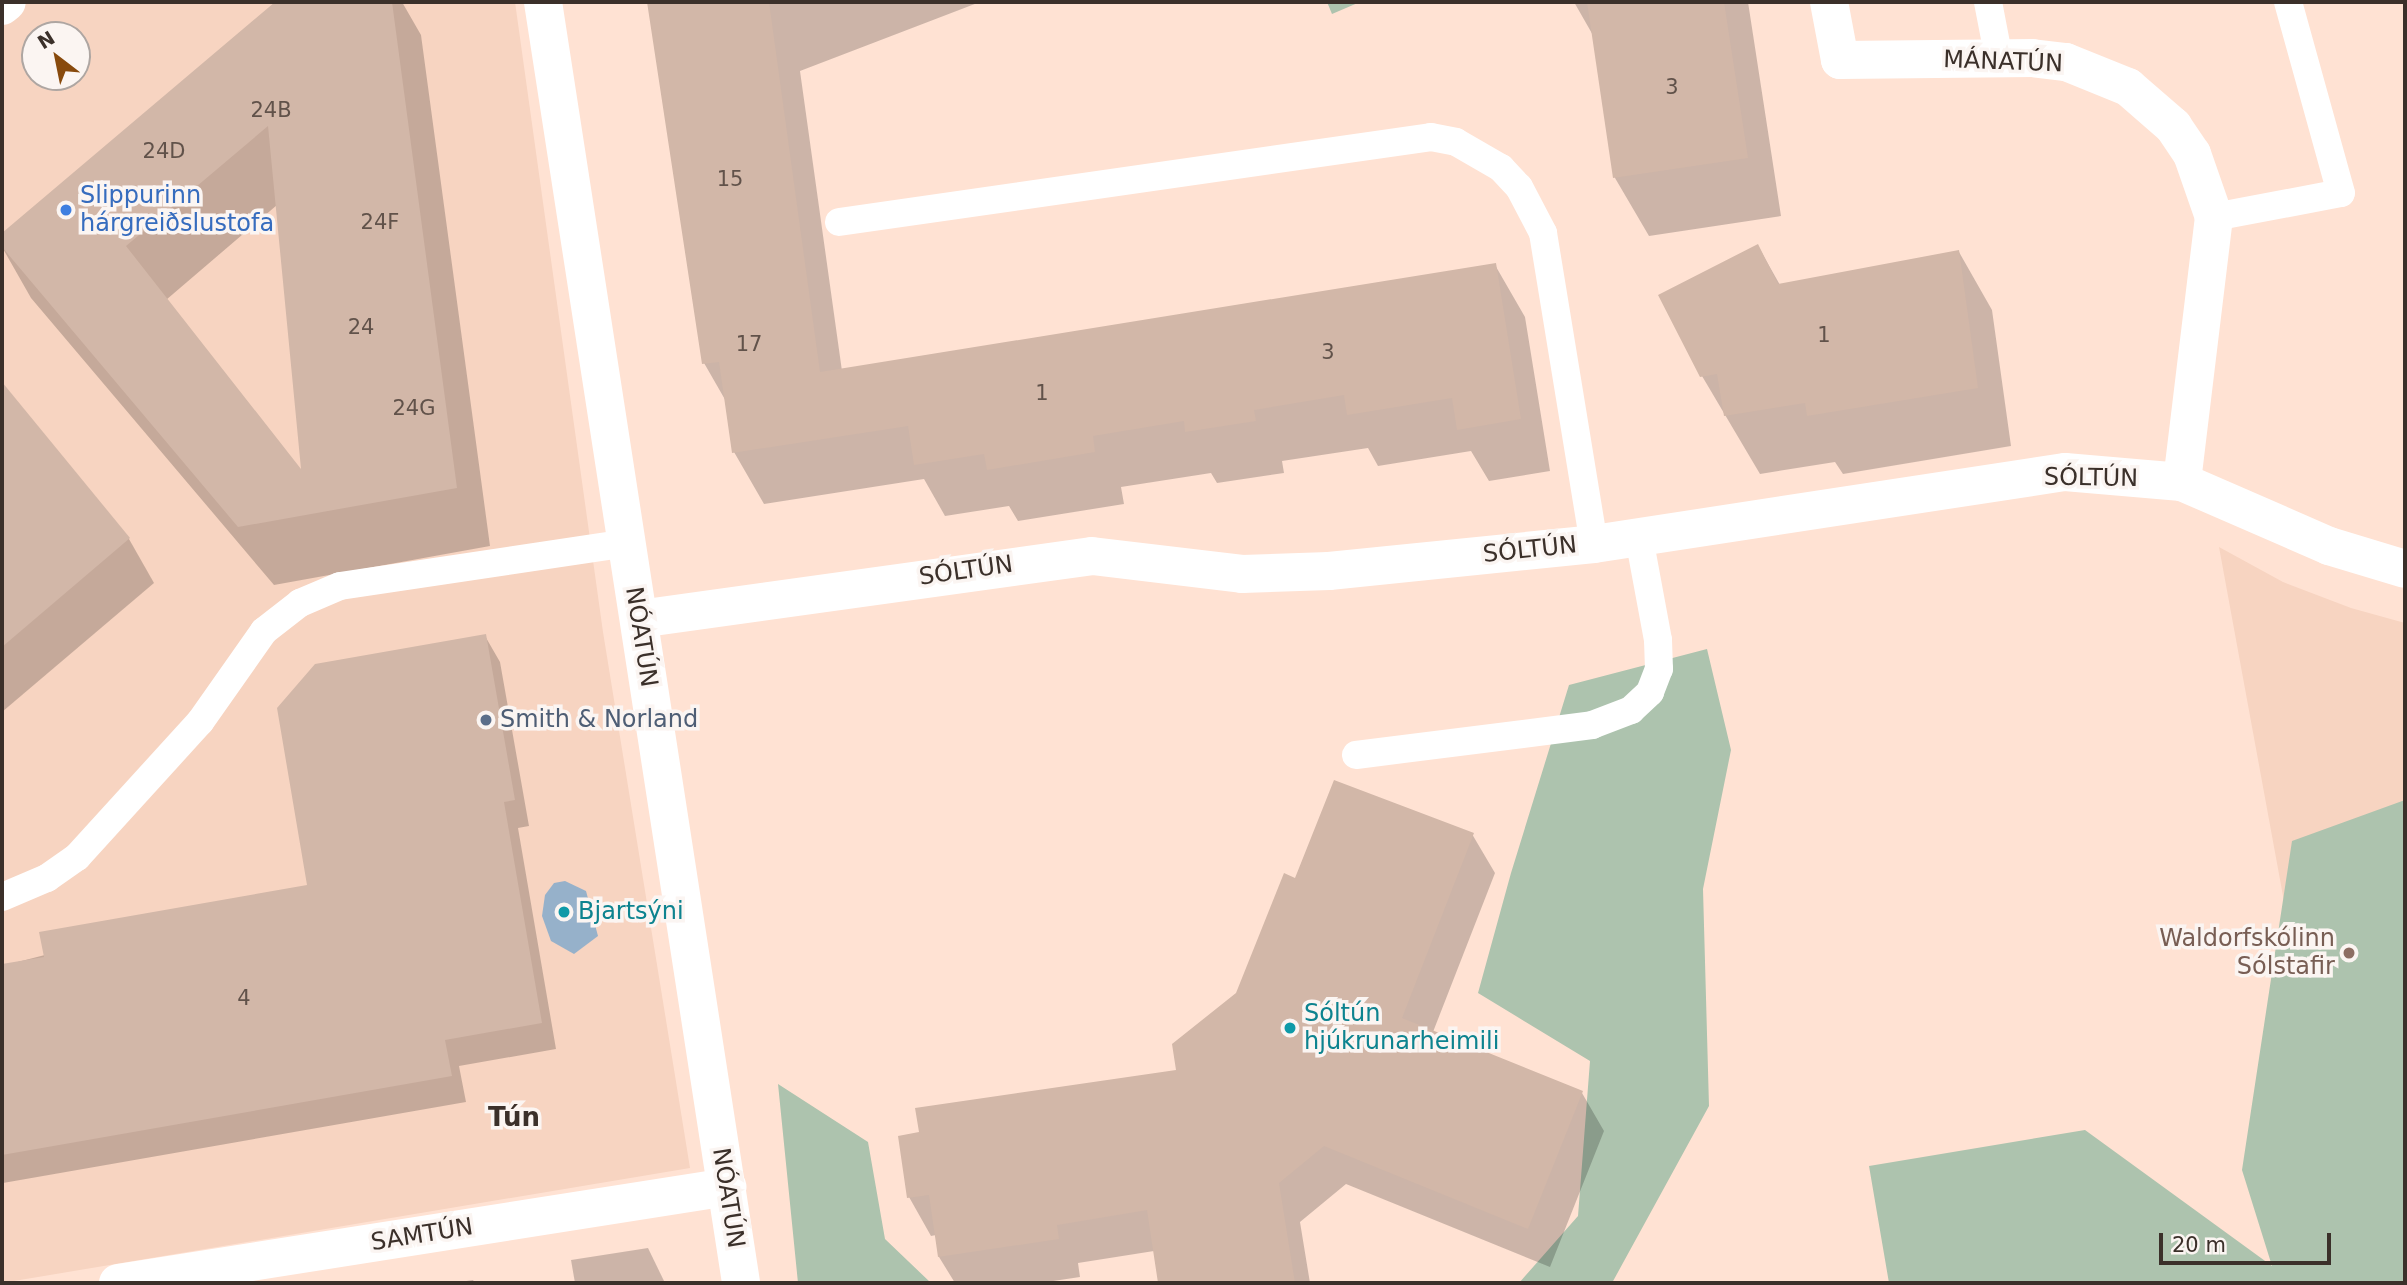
<!DOCTYPE html>
<html>
<head>
<meta charset="utf-8">
<style>
	body { margin:0 }
	#map { position:relative; width:2407px; height:1285px; overflow:hidden; background:#ffe2d3; font-family:"DejaVu Sans",sans-serif }
	div>[style] { position:absolute }
	.built>* { inset:0; background:#f7d4c1 }
	.green>* { inset:0; background:#adc3ae }
	.water>* { inset:0; background:#96b1ca }
	.shadow>* { inset:0; background:#0003 }
	.building>* { inset:0; background:#d2b7a8 }
	.service>* { height:28px; margin:-14px; padding:0 14px; transform-origin:14px; border-radius:14px; background:#fff }
	.minor>* { height:38px; margin:-19px; padding:0 19px; transform-origin:19px; border-radius:19px; background:#fff }
	.tertiary>* { height:38px; margin:-19px; padding:0 19px; transform-origin:19px; border-radius:19px; background:#fff }
	.dots>* { width:19px; height:19px; translate:-50% -50%; box-sizing:border-box; border:4px solid #fbf5f2; border-radius:50% }
	span { translate:-50% -50%; white-space:nowrap; text-align:center; line-height:1.15; -webkit-text-stroke:7px #fbf5f2; paint-order:stroke }
	.number-label { font-size:21px; color:#61524a }
	.number-label span { -webkit-text-stroke-width:0 }
	.street-label { font-size:24px; color:#3b302a }
	.shop-label { font-size:24px; color:#366cbe }
	.left { translate:0 -50%; text-align:left }
	.service-label { font-size:24px; color:#4e5e75 }
	.culture-label { font-size:24px; color:#0d838f }
	.education-label { font-size:24px; color:#785e54 }
	.right { translate:-100% -50%; text-align:right }
	.neighbourhood-label { font-size:26px; color:#3b302a; font-weight:700 }
	.frame { position:absolute; inset:0; border:4px solid #3b302a; pointer-events:none }
	.north { position:absolute; left:21px; top:21px; width:70px; height:70px; box-sizing:border-box; background:#fbf5f2; border:2px solid #aea6a2; border-radius:50%; rotate:328deg; font-size:19px; font-weight:700; line-height:28px; text-align:center; color:#3b302a }
	.north::after { content:''; display:block; margin:auto; width:24px; height:32px; background:#884a0d; clip-path:polygon(50% 0,100% 100%,50% 72%,0 100%) }
	.scale { position:absolute; left:2159px; top:1233px; width:172px; height:32px; box-sizing:border-box; border:4px solid #3b302a; border-top:0; padding-left:9px; font-size:21px; line-height:24px; white-space:nowrap; color:#3b302a; -webkit-text-stroke:5px #fbf5f2; paint-order:stroke }
</style>
</head>
<body>
<div id="map">
	<div class="built">
		<i style="clip-path:polygon(evenodd,2px 2px,515px 2px,603px 632px,690px 1168px,2px 1283px,2px 2px,35px 35px,77px 35px,77px 77px,35px 77px,35px 35px)"></i>
		<i style="clip-path:polygon(2219px 547px,2283px 582px,2351px 608px,2405px 623px,2405px 1283px,2354px 1283px)"></i>
	</div>
	<div class="green">
		<i style="clip-path:polygon(1327px 2px,1360px 2px,1332px 14px)"></i>
		<i style="clip-path:polygon(1707px 649px,1731px 750px,1703px 889px,1709px 1106px,1612px 1283px,1519px 1283px,1578px 1216px,1590px 1061px,1478px 993px,1511px 873px,1569px 685px)"></i>
		<i style="clip-path:polygon(2405px 800px,2405px 1283px,1889px 1283px,1869px 1166px,2085px 1130px,2272px 1266px,2242px 1170px,2292px 841px)"></i>
		<i style="clip-path:polygon(778px 1084px,868px 1142px,885px 1239px,931px 1283px,798px 1283px)"></i>
	</div>
	<div class="water">
		<i style="clip-path:polygon(565px 881px,586px 891px,598px 936px,574px 954px,551px 941px,542px 916px,545px 895px,554px 883px)"></i>
	</div>
	<div class="shadow">
		<i style="clip-path:polygon(evenodd,278px 2px,402px 2px,421px 35px,490px 546px,274px 585px,31px 298px,2px 247px,2px 235px,278px 2px,277px 205px,303px 475px,166px 300px,277px 205px)"></i>
		<i style="clip-path:polygon(649px 2px,980px 2px,800px 71px,842px 371px,1495px 265px,1525px 317px,1550px 471px,1489px 481px,1471px 451px,1378px 466px,1368px 448px,1282px 461px,1284px 473px,1217px 483px,1211px 473px,1121px 487px,1124px 504px,1018px 521px,1009px 506px,945px 516px,924px 479px,764px 504px,734px 452px,727px 403px,704px 363px)"></i>
		<i style="clip-path:polygon(1574px 2px,1748px 2px,1781px 216px,1649px 236px,1615px 178px,1594px 37px)"></i>
		<i style="clip-path:polygon(1758px 246px,1780px 285px,1959px 252px,1992px 310px,2011px 446px,1843px 474px,1835px 462px,1760px 474px,1702px 376px)"></i>
		<i style="clip-path:polygon(2px 386px,129px 539px,154px 583px,2px 712px)"></i>
		<i style="clip-path:polygon(485px 636px,500px 662px,529px 826px,518px 828px,556px 1049px,459px 1066px,466px 1102px,3px 1183px,2px 966px,309px 887px)"></i>
		<i style="clip-path:polygon(1472px 834px,1495px 873px,1433px 1032px,1582px 1093px,1604px 1131px,1550px 1267px,1346px 1184px,1300px 1222px,1310px 1283px,1159px 1283px,1154px 1251px,1078px 1263px,1080px 1277px,1040px 1283px,955px 1283px,939px 1257px,936px 1235px,931px 1236px,909px 1197px,1178px 1071px,1237px 994px,1296px 880px)"></i>
		<i style="clip-path:polygon(648px 1248px,665px 1283px,575px 1283px,571px 1260px)"></i>
		<i style="clip-path:polygon(473px 1280px,475px 1283px,453px 1283px)"></i>
	</div>
	<div class="building">
		<i style="clip-path:polygon(evenodd,275px 2px,392px 2px,457px 488px,238px 527px,2px 247px,2px 233px,275px 2px,268px 126px,301px 469px,126px 246px,268px 126px)"></i>
		<i style="clip-path:polygon(647px 2px,769px 2px,820px 372px,1496px 263px,1521px 419px,1457px 430px,1452px 398px,1347px 415px,1344px 395px,1254px 410px,1256px 421px,1185px 432px,1184px 421px,1093px 436px,1095px 452px,987px 470px,984px 454px,914px 465px,908px 426px,732px 453px,719px 362px,702px 364px)"></i>
		<i style="clip-path:polygon(1587px 2px,1724px 2px,1748px 158px,1613px 178px)"></i>
		<i style="clip-path:polygon(1758px 244px,1778px 284px,1959px 250px,1978px 388px,1807px 416px,1805px 403px,1724px 416px,1717px 374px,1700px 377px,1658px 295px)"></i>
		<i style="clip-path:polygon(2px 382px,130px 538px,2px 647px)"></i>
		<i style="clip-path:polygon(486px 634px,515px 800px,504px 802px,542px 1023px,445px 1040px,452px 1076px,2px 1155px,2px 964px,44px 957px,39px 932px,307px 885px,277px 708px,315px 664px)"></i>
		<i style="clip-path:polygon(1334px 780px,1474px 833px,1402px 1018px,1583px 1091px,1528px 1229px,1324px 1146px,1279px 1183px,1295px 1283px,1158px 1283px,1147px 1210px,1057px 1225px,1059px 1239px,938px 1257px,929px 1195px,907px 1198px,898px 1136px,919px 1132px,915px 1108px,1176px 1070px,1172px 1044px,1236px 993px,1284px 873px,1295px 878px)"></i>
	</div>
	<div class="service">
		<i style="left:1988px;top:2px;width:58px;rotate:79.1deg"></i>
		<i style="left:2214px;top:217px;width:129px;rotate:-10.7deg"></i>
		<i style="left:2341px;top:193px;width:198px;rotate:-105.5deg"></i>
		<i style="left:839px;top:222px;width:598px;rotate:-8.17deg"></i>
		<i style="left:1431px;top:137px;width:25px;rotate:11deg"></i>
		<i style="left:1456px;top:142px;width:52px;rotate:30deg"></i>
		<i style="left:1501px;top:168px;width:26px;rotate:47deg"></i>
		<i style="left:1519px;top:187px;width:52px;rotate:62.4deg"></i>
		<i style="left:1543px;top:233px;width:315px;rotate:80.7deg"></i>
		<i style="left:1356px;top:755px;width:238px;rotate:-7.2deg"></i>
		<i style="left:1592px;top:725px;width:42px;rotate:-21deg"></i>
		<i style="left:1631px;top:710px;width:26px;rotate:-43deg"></i>
		<i style="left:1650px;top:692px;width:25px;rotate:-69deg"></i>
		<i style="left:1659px;top:669px;width:29px;rotate:-92deg"></i>
		<i style="left:1658px;top:640px;width:105px;rotate:-100.5deg"></i>
		<i style="left:2px;top:897px;width:49px;rotate:-22.9deg"></i>
		<i style="left:47px;top:878px;width:37px;rotate:-35deg"></i>
		<i style="left:77px;top:857px;width:183px;rotate:-47.7deg"></i>
		<i style="left:200px;top:722px;width:111px;rotate:-54.9deg"></i>
		<i style="left:264px;top:631px;width:46px;rotate:-37.9deg"></i>
		<i style="left:300px;top:603px;width:43px;rotate:-23deg"></i>
		<i style="left:340px;top:586px;width:290px;rotate:-8.5deg"></i>
	</div>
	<div class="minor">
		<i style="left:1829px;top:2px;width:59px;rotate:79.3deg"></i>
		<i style="left:1840px;top:60px;width:192px;rotate:-0.6deg"></i>
		<i style="left:2032px;top:58px;width:34px;rotate:7deg"></i>
		<i style="left:2066px;top:62px;width:67px;rotate:22deg"></i>
		<i style="left:2128px;top:87px;width:60px;rotate:40.9deg"></i>
		<i style="left:2173px;top:126px;width:34px;rotate:56deg"></i>
		<i style="left:2192px;top:154px;width:67px;rotate:70.8deg"></i>
		<i style="left:2214px;top:217px;width:267px;rotate:96.9deg"></i>
		<i style="left:639px;top:619px;width:457px;rotate:-7.9deg"></i>
		<i style="left:1092px;top:556px;width:151px;rotate:6.8deg"></i>
		<i style="left:1242px;top:574px;width:87px;rotate:-2deg"></i>
		<i style="left:1329px;top:571px;width:266px;rotate:-5.8deg"></i>
		<i style="left:1594px;top:544px;width:476px;rotate:-8.7deg"></i>
		<i style="left:2065px;top:472px;width:117px;rotate:4.9deg"></i>
		<i style="left:2182px;top:482px;width:160px;rotate:23.5deg"></i>
		<i style="left:2329px;top:546px;width:79px;rotate:16.8deg"></i>
		<i style="left:118px;top:1283px;width:617px;rotate:-8.96deg"></i>
	</div>
	<div class="tertiary">
		<i style="left:543px;top:2px;width:1296px;rotate:81.21deg"></i>
		<i style="left:2px;top:6px;width:6px;rotate:-39deg"></i>
	</div>
	<div class="dots">
		<i style="left:66px;top:210px;background:#3f7fe0"></i>
		<i style="left:486px;top:720px;background:#5c6f8a"></i>
		<i style="left:564px;top:912px;background:#0f9aa8"></i>
		<i style="left:2349px;top:953px;background:#8d6e63"></i>
		<i style="left:1290px;top:1028px;background:#0f9aa8"></i>
	</div>
	<div class="number-label">
		<span style="left:1672px;top:87px">3</span>
		<span style="left:271px;top:110px">24B</span>
		<span style="left:164px;top:151px">24D</span>
		<span style="left:730px;top:179px">15</span>
		<span style="left:380px;top:222px">24F</span>
		<span style="left:361px;top:327px">24</span>
		<span style="left:1824px;top:335px">1</span>
		<span style="left:749px;top:344px">17</span>
		<span style="left:1328px;top:352px">3</span>
		<span style="left:1042px;top:393px">1</span>
		<span style="left:414px;top:408px">24G</span>
		<span style="left:244px;top:998px">4</span>
	</div>
	<div class="street-label">
		<span style="left:2003px;top:62px;rotate:2deg">MÁNATÚN</span>
		<span style="left:2091px;top:478px;rotate:1deg">SÓLTÚN</span>
		<span style="left:1530px;top:550px;rotate:-6deg">SÓLTÚN</span>
		<span style="left:966px;top:571px;rotate:-8deg">SÓLTÚN</span>
		<span style="left:641px;top:637px;rotate:81deg">NÓATÚN</span>
		<span style="left:728px;top:1198px;rotate:81deg">NÓATÚN</span>
		<span style="left:422px;top:1235px;rotate:-9deg">SAMTÚN</span>
	</div>
	<div class="shop-label">
		<span class="left" style="left:80px;top:210px">Slippurinn<br>hárgreiðslustofa</span>
	</div>
	<div class="service-label">
		<span class="left" style="left:500px;top:720px">Smith &amp; Norland</span>
	</div>
	<div class="culture-label">
		<span class="left" style="left:578px;top:912px">Bjartsýni</span>
		<span class="left" style="left:1304px;top:1028px">Sóltún<br>hjúkrunarheimili</span>
	</div>
	<div class="education-label">
		<span class="right" style="left:2335px;top:953px">Waldorfskólinn<br>Sólstafir</span>
	</div>
	<div class="neighbourhood-label">
		<span style="left:514px;top:1118px">Tún</span>
	</div>
	<div class="frame"></div>
	<div class="north">N</div>
	<div class="scale">20 m</div>
</div>
</body>
</html>
